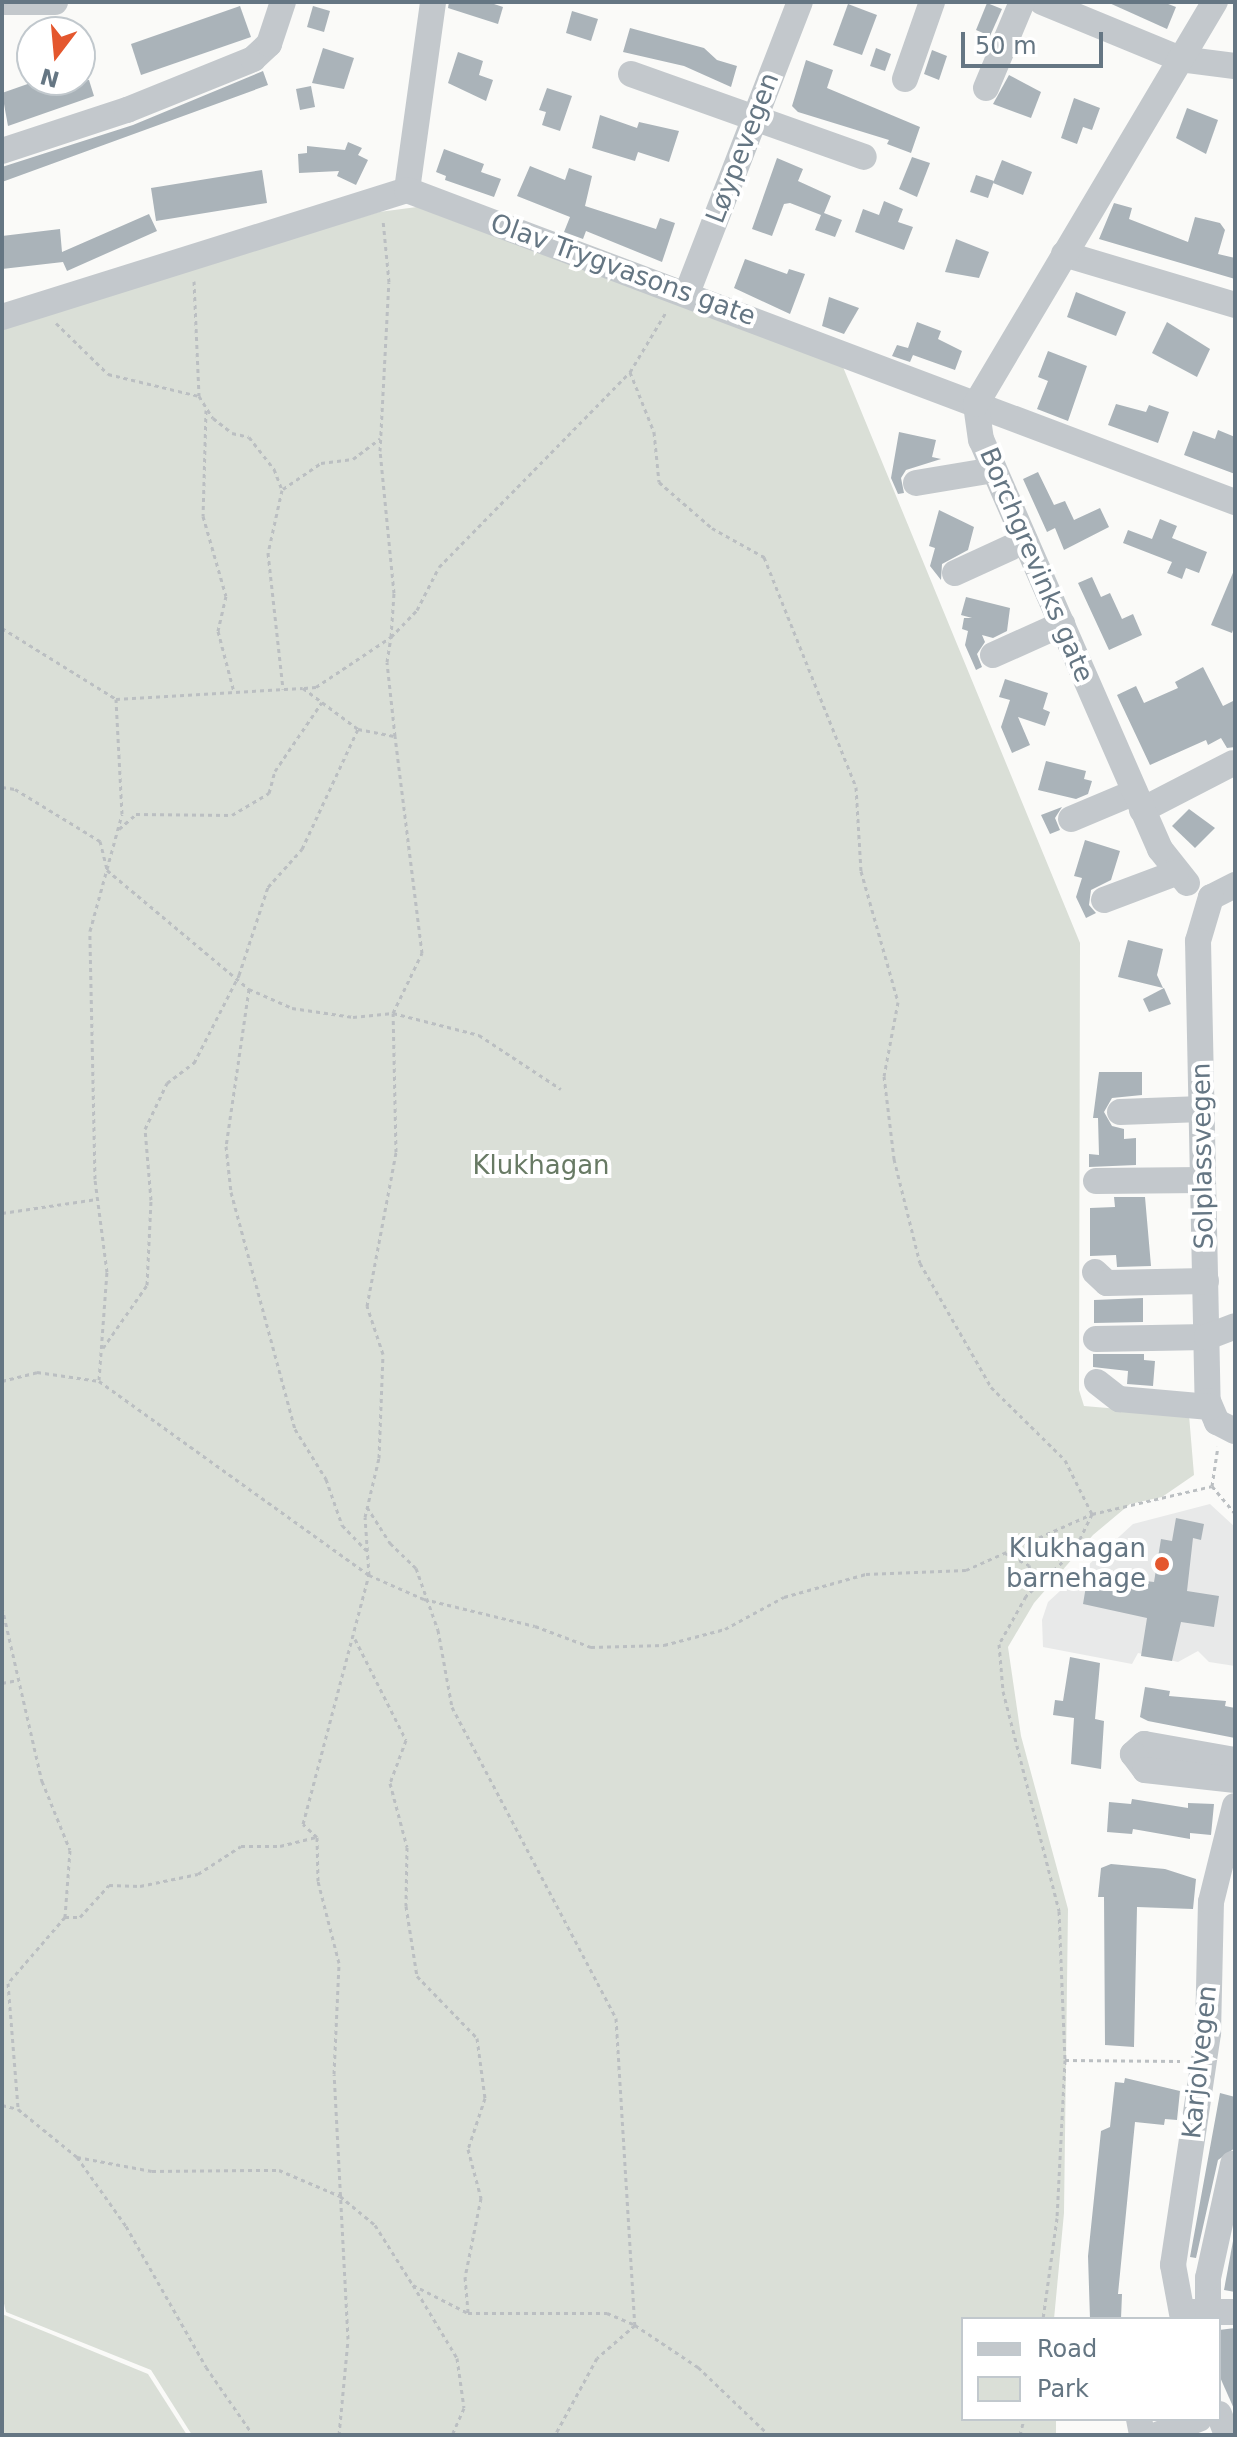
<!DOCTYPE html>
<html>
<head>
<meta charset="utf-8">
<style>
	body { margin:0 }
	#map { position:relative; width:1237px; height:2437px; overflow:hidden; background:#fafaf8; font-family:"DejaVu Sans",sans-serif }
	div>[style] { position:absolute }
	.built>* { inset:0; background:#e8e9e9 }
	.green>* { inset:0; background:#dadfd7 }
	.building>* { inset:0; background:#aab3b9 }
	.path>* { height:3px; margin-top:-1.5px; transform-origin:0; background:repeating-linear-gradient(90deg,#bbbfc2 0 4px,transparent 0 8px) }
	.minor>* { height:26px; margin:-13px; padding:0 13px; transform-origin:13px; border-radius:13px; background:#c3c8cc }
	.dots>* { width:22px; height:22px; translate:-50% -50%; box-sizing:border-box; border:4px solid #fff; border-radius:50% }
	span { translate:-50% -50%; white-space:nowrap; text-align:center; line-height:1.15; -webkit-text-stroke:8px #fff; paint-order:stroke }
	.street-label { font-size:26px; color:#657683 }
	.park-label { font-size:26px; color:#687a64 }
	.poi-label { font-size:26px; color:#657683 }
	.right { translate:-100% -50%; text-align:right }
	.frame { position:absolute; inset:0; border:4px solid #657683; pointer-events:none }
	.legend { position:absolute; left:961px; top:2317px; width:260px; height:104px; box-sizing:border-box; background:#fff; border:2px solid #c1c8cd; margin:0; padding:10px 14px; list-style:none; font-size:24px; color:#657683 }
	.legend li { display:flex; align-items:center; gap:16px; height:40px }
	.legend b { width:40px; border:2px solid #c1c8cd }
	.north { position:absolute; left:16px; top:16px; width:80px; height:80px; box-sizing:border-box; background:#fff; border:2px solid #c1c8cd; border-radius:50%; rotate:196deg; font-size:22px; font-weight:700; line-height:32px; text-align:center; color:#657683 }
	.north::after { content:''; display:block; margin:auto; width:28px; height:36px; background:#e4572e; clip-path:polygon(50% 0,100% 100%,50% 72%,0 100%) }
	.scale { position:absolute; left:961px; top:32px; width:142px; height:36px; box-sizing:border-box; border:4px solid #657683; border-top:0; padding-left:10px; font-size:24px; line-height:28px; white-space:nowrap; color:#657683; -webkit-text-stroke:6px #fff; paint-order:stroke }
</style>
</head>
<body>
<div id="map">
	<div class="built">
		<i style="clip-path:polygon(1210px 1504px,1235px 1527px,1235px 1666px,1209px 1662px,1198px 1651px,1178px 1662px,1138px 1653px,1132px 1664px,1043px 1647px,1042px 1620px,1048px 1602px,1133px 1524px)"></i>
	</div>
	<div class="green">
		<i style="clip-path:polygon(417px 207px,843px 367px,1080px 943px,1079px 1390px,1084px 1406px,1189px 1415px,1194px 1475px,1162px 1497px,1130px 1504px,1093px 1535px,1034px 1603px,1008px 1647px,1021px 1736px,1068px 1909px,1064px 2213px,1054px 2319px,963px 2319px,963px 2419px,1056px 2419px,1056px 2435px,192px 2435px,151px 2370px,6px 2312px,2px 2295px,2px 326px,379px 212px)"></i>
		<i style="clip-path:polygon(2px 2314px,148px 2374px,187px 2435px,2px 2435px)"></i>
	</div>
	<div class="building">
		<i style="clip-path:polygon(449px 2px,488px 2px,503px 7px,498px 24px,448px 8px)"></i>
		<i style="clip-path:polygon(1107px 2px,1163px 2px,1176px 7px,1167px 29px)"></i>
		<i style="clip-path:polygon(987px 3px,1002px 9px,990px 36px,976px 30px)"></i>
		<i style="clip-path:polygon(848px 4px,877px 15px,862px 55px,833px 45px)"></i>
		<i style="clip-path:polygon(240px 6px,251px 37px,141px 75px,131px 44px)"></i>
		<i style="clip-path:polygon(313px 6px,330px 11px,324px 32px,307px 27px)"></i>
		<i style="clip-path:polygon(572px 11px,598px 19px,591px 41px,566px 33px)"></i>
		<i style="clip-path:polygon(630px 28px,704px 48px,717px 60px,737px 66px,731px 87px,684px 66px,623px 52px)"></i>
		<i style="clip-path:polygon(323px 48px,354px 58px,344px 89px,312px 83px)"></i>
		<i style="clip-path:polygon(876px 48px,891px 54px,885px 71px,870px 66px)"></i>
		<i style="clip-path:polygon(932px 50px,947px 56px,939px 80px,924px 74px)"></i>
		<i style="clip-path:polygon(458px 52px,483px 61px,479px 75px,493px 80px,486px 101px,448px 83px)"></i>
		<i style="clip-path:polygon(806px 60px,833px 70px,827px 88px,920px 127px,911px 153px,887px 144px,889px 140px,798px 112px,792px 106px)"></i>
		<i style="clip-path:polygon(263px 71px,268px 85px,2px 182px,2px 167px,133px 125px)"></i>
		<i style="clip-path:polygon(1009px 75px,1041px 92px,1031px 118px,993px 104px)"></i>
		<i style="clip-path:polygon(39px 80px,89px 80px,94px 96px,8px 126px,2px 93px)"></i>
		<i style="clip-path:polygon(311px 86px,315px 107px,300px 110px,296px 89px)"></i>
		<i style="clip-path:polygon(547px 88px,572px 96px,560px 131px,542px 125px,546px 112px,539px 110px)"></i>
		<i style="clip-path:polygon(1074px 98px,1100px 108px,1092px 130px,1083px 127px,1077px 144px,1061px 138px)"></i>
		<i style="clip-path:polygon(1187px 108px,1218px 120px,1206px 154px,1176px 138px)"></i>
		<i style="clip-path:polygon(600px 115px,637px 128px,639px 122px,679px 131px,669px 162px,638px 152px,635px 161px,592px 148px)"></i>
		<i style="clip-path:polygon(348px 142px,362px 148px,358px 155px,368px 160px,356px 185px,337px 176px,339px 171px,299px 173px,298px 154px,307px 153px,307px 146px,345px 150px)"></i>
		<i style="clip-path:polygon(444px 149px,484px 164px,481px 172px,501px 179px,494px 197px,445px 180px,446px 176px,436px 172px)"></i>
		<i style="clip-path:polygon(912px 157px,930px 163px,917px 197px,899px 189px)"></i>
		<i style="clip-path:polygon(777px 158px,803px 169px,798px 181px,831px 196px,824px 213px,842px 220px,835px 237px,815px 230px,821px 215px,790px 203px,784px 204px,772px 236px,752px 229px)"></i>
		<i style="clip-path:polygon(1002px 160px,1032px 172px,1023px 195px,993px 183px)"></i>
		<i style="clip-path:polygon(530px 166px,565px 180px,569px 168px,592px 176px,585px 206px,656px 229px,660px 218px,675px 223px,662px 262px,586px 231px,583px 239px,564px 232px,570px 217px,517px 196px)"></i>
		<i style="clip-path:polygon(262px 170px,267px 203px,156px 221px,151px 188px)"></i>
		<i style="clip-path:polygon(976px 175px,994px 181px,988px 198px,970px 192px)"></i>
		<i style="clip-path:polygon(884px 201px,903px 209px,898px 222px,913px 227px,904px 250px,855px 232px,863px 209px,879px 215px)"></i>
		<i style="clip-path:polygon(1114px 203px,1132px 208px,1129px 219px,1188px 242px,1195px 217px,1220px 223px,1225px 230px,1218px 254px,1235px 258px,1235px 279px,1099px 239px)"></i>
		<i style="clip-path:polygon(149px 214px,157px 231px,67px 271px,63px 262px,2px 269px,2px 236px,60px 229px,62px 252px)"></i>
		<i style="clip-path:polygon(956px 239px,989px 252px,979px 278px,945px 272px)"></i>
		<i style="clip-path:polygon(745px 259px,787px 274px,789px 269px,805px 274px,790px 314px,734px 288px)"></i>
		<i style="clip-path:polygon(1076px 292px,1126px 312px,1116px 336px,1067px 317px)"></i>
		<i style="clip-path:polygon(829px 297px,859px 308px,844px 334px,822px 326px)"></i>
		<i style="clip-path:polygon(917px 322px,941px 331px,938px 339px,962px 351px,955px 370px,913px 355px,910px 362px,892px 356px,897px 345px,908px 348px)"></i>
		<i style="clip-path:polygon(1167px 322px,1210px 349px,1197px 377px,1152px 353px)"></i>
		<i style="clip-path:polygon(1048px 351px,1087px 366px,1068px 421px,1037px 409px,1048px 381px,1038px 377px)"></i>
		<i style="clip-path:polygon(1116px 404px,1146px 412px,1149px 405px,1169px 412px,1158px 443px,1108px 425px)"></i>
		<i style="clip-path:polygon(1218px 430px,1235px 437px,1235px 474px,1184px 455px,1193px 431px,1215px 439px)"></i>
		<i style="clip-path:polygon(899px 432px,936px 440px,932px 457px,941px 459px,906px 470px,901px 478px,904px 493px,898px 494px,891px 478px)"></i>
		<i style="clip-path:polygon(1038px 472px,1054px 505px,1065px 501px,1074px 520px,1100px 508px,1109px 527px,1064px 550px,1055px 528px,1047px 532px,1023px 479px)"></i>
		<i style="clip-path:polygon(939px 510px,974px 527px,968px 550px,942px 564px,941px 580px,930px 566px,935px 548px,929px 546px)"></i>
		<i style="clip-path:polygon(1160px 519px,1177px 526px,1172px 538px,1207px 552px,1199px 573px,1186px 568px,1182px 579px,1167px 573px,1172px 562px,1123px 543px,1128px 530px,1152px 539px)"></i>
		<i style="clip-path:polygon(1235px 568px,1235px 624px,1232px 633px,1211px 625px)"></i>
		<i style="clip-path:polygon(1092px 577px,1101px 597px,1110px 593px,1122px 619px,1133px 614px,1142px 635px,1109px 650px,1078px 583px)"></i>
		<i style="clip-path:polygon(966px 597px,1010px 608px,1007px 631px,993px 638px,982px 635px,985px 642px,977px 654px,982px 667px,976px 670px,965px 645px,968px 631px,962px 629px,964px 618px,972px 618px,961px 615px)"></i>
		<i style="clip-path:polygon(1203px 667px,1223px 706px,1235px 700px,1235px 747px,1227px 748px,1221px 738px,1208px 745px,1206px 740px,1150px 765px,1117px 695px,1136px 686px,1144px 703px,1178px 688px,1175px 682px)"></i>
		<i style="clip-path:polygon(1005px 679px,1048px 693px,1043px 709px,1050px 712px,1045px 726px,1018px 717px,1030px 745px,1012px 753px,1001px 727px,1010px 700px,999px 697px)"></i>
		<i style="clip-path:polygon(1046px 761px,1086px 771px,1084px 779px,1092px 781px,1088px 794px,1076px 799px,1038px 790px)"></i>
		<i style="clip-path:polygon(1062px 807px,1055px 818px,1060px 830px,1050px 834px,1041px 815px)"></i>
		<i style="clip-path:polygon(1189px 809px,1215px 828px,1195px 848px,1172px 826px)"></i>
		<i style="clip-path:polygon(1085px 840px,1120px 851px,1111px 880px,1091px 890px,1089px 905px,1096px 913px,1086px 918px,1076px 897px,1082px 878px,1074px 876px)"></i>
		<i style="clip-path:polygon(1128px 940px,1163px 949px,1157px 975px,1163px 988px,1118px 977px)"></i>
		<i style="clip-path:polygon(1164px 988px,1171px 1004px,1149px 1012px,1143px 999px)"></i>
		<i style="clip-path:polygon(1099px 1072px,1142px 1072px,1142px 1095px,1112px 1098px,1104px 1112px,1112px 1126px,1124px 1129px,1124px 1139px,1136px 1138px,1136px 1165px,1089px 1167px,1089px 1154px,1099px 1155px,1098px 1118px,1093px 1118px)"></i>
		<i style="clip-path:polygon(1114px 1197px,1145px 1197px,1151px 1266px,1117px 1267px,1116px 1255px,1090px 1256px,1090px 1208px,1115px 1207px)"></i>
		<i style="clip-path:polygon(1143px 1298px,1143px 1322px,1094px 1323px,1094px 1300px)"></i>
		<i style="clip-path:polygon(1093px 1354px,1144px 1354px,1144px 1360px,1155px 1361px,1153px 1386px,1127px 1384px,1128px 1371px,1093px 1367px)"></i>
		<i style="clip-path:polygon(1176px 1518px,1204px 1524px,1201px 1540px,1193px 1538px,1187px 1591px,1219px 1596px,1214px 1627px,1181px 1622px,1172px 1661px,1141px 1656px,1147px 1618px,1083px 1604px,1088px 1574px,1154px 1582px,1161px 1539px,1172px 1541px)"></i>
		<i style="clip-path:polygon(1070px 1657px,1100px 1663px,1095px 1719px,1104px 1721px,1101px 1769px,1071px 1764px,1074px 1718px,1053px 1715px,1055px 1700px,1063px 1701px)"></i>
		<i style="clip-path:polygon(1145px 1687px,1170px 1691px,1169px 1696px,1226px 1701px,1225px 1706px,1235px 1708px,1235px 1738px,1148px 1721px,1140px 1717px)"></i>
		<i style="clip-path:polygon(1132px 1799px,1188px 1808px,1188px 1803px,1214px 1804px,1211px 1835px,1190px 1833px,1190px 1839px,1133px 1829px,1132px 1834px,1107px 1832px,1109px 1802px,1131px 1804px)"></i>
		<i style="clip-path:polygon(1111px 1864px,1165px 1869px,1196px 1879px,1193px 1909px,1137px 1907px,1134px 2047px,1105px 2045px,1104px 1897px,1098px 1897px,1101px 1868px)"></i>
		<i style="clip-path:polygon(1125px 2078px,1180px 2091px,1177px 2120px,1165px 2119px,1164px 2125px,1135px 2122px,1118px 2294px,1122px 2294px,1121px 2319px,1090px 2319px,1088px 2256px,1101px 2131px,1110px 2127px,1115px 2082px,1124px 2083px)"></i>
		<i style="clip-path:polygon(1220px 2093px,1235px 2097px,1235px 2148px,1218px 2160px,1196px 2258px,1190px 2257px)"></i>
		<i style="clip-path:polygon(1235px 2230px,1235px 2292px,1224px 2290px)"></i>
		<i style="clip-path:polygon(1235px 2328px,1235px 2411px,1219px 2375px,1219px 2330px)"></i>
	</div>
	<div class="path">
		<i style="left:194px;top:281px;width:115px;rotate:87.5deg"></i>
		<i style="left:199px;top:396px;width:26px;rotate:58deg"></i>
		<i style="left:213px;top:418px;width:24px;rotate:38deg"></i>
		<i style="left:232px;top:433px;width:17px;rotate:13deg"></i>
		<i style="left:249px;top:437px;width:41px;rotate:52deg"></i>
		<i style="left:274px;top:469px;width:22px;rotate:69deg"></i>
		<i style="left:282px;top:490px;width:65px;rotate:102.5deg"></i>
		<i style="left:268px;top:553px;width:137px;rotate:83.7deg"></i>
		<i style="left:56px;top:323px;width:73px;rotate:44.4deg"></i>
		<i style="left:108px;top:374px;width:94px;rotate:13.6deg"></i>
		<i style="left:630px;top:372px;width:65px;rotate:68.2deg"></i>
		<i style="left:654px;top:432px;width:50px;rotate:84.3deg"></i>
		<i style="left:659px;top:482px;width:70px;rotate:41deg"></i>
		<i style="left:712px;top:528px;width:60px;rotate:29.1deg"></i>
		<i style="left:764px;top:557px;width:248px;rotate:68.2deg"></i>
		<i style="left:856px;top:787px;width:84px;rotate:86.6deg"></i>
		<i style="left:861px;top:871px;width:136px;rotate:74.2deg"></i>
		<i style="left:898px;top:1002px;width:75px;rotate:100.7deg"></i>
		<i style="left:884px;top:1076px;width:84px;rotate:83.1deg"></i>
		<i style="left:894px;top:1159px;width:107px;rotate:76deg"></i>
		<i style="left:920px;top:1263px;width:143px;rotate:60.2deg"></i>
		<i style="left:991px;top:1387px;width:104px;rotate:44.6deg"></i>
		<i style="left:1065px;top:1460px;width:60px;rotate:63.4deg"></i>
		<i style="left:1092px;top:1514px;width:41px;rotate:115.9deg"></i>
		<i style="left:1074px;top:1551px;width:66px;rotate:136.8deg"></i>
		<i style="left:1026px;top:1596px;width:55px;rotate:119.4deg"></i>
		<i style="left:999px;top:1644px;width:47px;rotate:85.1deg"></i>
		<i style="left:1003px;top:1691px;width:227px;rotate:75.7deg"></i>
		<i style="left:1059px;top:1911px;width:149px;rotate:87.7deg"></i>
		<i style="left:1065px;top:2060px;width:158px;rotate:92.9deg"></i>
		<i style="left:1057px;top:2218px;width:102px;rotate:97.9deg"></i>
		<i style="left:206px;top:410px;width:106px;rotate:91.6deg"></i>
		<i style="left:203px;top:516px;width:83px;rotate:74deg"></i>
		<i style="left:226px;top:596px;width:36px;rotate:103deg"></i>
		<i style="left:218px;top:631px;width:63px;rotate:75.3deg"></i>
		<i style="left:283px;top:489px;width:46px;rotate:-34.4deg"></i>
		<i style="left:321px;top:463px;width:32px;rotate:-7deg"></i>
		<i style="left:353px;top:459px;width:34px;rotate:-37deg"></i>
		<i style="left:2px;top:628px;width:134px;rotate:31.9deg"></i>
		<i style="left:116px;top:699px;width:187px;rotate:-3.4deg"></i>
		<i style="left:303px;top:688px;width:69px;rotate:36.7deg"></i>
		<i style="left:358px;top:729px;width:38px;rotate:11deg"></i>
		<i style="left:395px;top:736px;width:74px;rotate:-96.2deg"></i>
		<i style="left:387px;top:662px;width:25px;rotate:-81deg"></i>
		<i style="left:391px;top:637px;width:37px;rotate:-46deg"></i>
		<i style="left:417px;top:610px;width:48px;rotate:-62.9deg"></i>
		<i style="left:439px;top:567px;width:273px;rotate:-45.6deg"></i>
		<i style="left:630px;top:372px;width:70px;rotate:-59deg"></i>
		<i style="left:304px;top:688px;width:12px;rotate:-5deg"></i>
		<i style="left:316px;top:687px;width:90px;rotate:-33.7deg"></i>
		<i style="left:391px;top:637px;width:44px;rotate:-86.1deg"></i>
		<i style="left:394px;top:593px;width:143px;rotate:-95.6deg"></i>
		<i style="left:380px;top:451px;width:169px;rotate:-87deg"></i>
		<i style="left:389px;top:282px;width:62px;rotate:-95.5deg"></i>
		<i style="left:2px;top:787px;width:13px;rotate:9deg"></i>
		<i style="left:15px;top:789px;width:100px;rotate:31.5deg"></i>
		<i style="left:100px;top:841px;width:30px;rotate:76deg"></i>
		<i style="left:107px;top:870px;width:185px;rotate:40deg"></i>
		<i style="left:249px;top:989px;width:47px;rotate:23.8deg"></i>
		<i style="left:292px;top:1008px;width:62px;rotate:8.4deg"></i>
		<i style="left:353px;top:1017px;width:40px;rotate:-5.7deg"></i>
		<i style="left:393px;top:1013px;width:89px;rotate:14.3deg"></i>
		<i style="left:479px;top:1035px;width:98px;rotate:33.4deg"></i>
		<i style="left:119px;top:829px;width:23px;rotate:-41deg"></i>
		<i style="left:136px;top:814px;width:96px;rotate:0.6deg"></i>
		<i style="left:232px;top:815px;width:43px;rotate:-30.7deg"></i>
		<i style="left:269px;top:793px;width:23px;rotate:-75deg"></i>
		<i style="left:275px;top:771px;width:83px;rotate:-55.7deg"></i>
		<i style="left:249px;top:989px;width:159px;rotate:98.3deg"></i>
		<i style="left:226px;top:1146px;width:46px;rotate:83.8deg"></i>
		<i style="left:231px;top:1192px;width:245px;rotate:74.9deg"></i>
		<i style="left:295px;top:1429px;width:59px;rotate:58.2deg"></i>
		<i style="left:326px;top:1479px;width:49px;rotate:70.8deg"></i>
		<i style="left:342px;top:1525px;width:35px;rotate:46deg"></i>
		<i style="left:2px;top:1213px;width:96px;rotate:-8.4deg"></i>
		<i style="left:103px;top:1348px;width:77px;rotate:-55.1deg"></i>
		<i style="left:147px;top:1285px;width:85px;rotate:-87.3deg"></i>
		<i style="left:151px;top:1200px;width:71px;rotate:-94.8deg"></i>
		<i style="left:145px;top:1129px;width:51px;rotate:-64.4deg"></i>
		<i style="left:167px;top:1083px;width:34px;rotate:-37deg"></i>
		<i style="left:194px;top:1063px;width:99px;rotate:-62.9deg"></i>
		<i style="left:239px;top:975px;width:93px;rotate:-71.8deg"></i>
		<i style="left:268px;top:887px;width:51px;rotate:-48.2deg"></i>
		<i style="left:302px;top:849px;width:132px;rotate:-65deg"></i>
		<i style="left:99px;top:1380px;width:108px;rotate:-85.8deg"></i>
		<i style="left:107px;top:1272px;width:94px;rotate:-97.4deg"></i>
		<i style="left:95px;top:1179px;width:248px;rotate:-91.2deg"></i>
		<i style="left:90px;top:931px;width:121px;rotate:-74.7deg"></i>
		<i style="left:122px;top:814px;width:115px;rotate:-93deg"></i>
		<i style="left:2px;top:1381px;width:36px;rotate:-14deg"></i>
		<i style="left:37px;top:1372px;width:63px;rotate:8.3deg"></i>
		<i style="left:99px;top:1381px;width:332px;rotate:35.7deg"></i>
		<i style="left:369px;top:1575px;width:60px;rotate:23.6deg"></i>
		<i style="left:424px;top:1599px;width:114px;rotate:13.7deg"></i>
		<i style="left:535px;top:1626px;width:60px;rotate:20.6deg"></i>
		<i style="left:591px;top:1647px;width:73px;rotate:-1.6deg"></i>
		<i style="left:664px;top:1645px;width:63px;rotate:-14.7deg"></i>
		<i style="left:725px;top:1629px;width:67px;rotate:-28.5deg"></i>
		<i style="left:784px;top:1597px;width:85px;rotate:-15.7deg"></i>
		<i style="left:866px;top:1574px;width:100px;rotate:-2.3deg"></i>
		<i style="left:966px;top:1570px;width:138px;rotate:-24deg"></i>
		<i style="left:1092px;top:1514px;width:123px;rotate:-13.1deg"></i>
		<i style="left:1212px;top:1486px;width:35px;rotate:50deg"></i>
		<i style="left:1212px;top:1486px;width:40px;rotate:-81.5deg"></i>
		<i style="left:367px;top:1507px;width:43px;rotate:57.4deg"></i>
		<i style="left:390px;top:1543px;width:36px;rotate:44deg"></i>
		<i style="left:416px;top:1568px;width:66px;rotate:70.5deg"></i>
		<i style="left:438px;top:1630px;width:78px;rotate:79.7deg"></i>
		<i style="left:452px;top:1707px;width:352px;rotate:62.2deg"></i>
		<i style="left:616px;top:2018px;width:308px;rotate:86.5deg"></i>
		<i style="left:635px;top:2325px;width:76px;rotate:33.7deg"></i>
		<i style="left:698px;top:2367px;width:98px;rotate:43.8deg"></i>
		<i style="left:1005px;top:1553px;width:27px;rotate:27deg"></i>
		<i style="left:1029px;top:1565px;width:23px;rotate:80deg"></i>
		<i style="left:2px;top:1607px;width:179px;rotate:77.1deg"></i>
		<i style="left:42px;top:1781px;width:74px;rotate:67.9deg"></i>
		<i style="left:70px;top:1850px;width:67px;rotate:94.3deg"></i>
		<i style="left:65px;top:1917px;width:87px;rotate:130.8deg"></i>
		<i style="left:8px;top:1983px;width:125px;rotate:85.4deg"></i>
		<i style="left:355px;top:1639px;width:113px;rotate:63.2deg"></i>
		<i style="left:406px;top:1740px;width:46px;rotate:110.4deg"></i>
		<i style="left:390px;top:1783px;width:66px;rotate:75.1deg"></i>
		<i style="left:407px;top:1847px;width:59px;rotate:91deg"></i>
		<i style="left:406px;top:1906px;width:71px;rotate:81.1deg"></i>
		<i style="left:417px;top:1976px;width:86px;rotate:45.9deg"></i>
		<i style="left:477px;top:2038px;width:61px;rotate:82.4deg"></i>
		<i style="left:485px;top:2098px;width:54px;rotate:108.4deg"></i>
		<i style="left:468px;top:2149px;width:51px;rotate:75.1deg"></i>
		<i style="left:481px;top:2198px;width:81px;rotate:101.4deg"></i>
		<i style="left:465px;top:2277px;width:36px;rotate:85deg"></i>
		<i style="left:2px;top:1683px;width:16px;rotate:-11deg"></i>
		<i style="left:65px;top:1917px;width:15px"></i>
		<i style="left:80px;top:1917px;width:43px;rotate:-47.8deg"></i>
		<i style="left:109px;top:1885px;width:31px;rotate:2deg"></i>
		<i style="left:140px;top:1886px;width:59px;rotate:-11.7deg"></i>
		<i style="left:198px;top:1874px;width:51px;rotate:-33.1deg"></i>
		<i style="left:241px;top:1846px;width:39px"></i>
		<i style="left:280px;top:1846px;width:36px;rotate:-14deg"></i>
		<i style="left:1065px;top:2060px;width:115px;rotate:0.5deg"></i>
		<i style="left:2px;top:2105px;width:16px;rotate:14deg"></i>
		<i style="left:18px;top:2109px;width:76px;rotate:39.1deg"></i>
		<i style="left:77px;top:2157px;width:76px;rotate:10.6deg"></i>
		<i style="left:152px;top:2171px;width:127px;rotate:-0.5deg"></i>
		<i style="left:279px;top:2170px;width:66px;rotate:23.1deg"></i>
		<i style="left:340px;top:2196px;width:45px;rotate:39.6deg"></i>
		<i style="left:375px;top:2225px;width:71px;rotate:57.7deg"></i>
		<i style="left:413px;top:2285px;width:62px;rotate:27deg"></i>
		<i style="left:468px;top:2313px;width:139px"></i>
		<i style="left:607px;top:2313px;width:30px;rotate:23deg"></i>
		<i style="left:635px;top:2325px;width:50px;rotate:139deg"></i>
		<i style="left:597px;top:2358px;width:88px;rotate:118.6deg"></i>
		<i style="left:77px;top:2157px;width:85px;rotate:54.6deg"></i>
		<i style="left:126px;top:2226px;width:162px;rotate:60.4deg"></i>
		<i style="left:206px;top:2367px;width:83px;rotate:55.3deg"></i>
		<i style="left:413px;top:2285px;width:85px;rotate:58.9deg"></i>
		<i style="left:457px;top:2358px;width:50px;rotate:82deg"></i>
		<i style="left:464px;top:2408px;width:27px;rotate:114deg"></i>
		<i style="left:339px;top:2435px;width:96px;rotate:-84.6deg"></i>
		<i style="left:348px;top:2339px;width:265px;rotate:-93deg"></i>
		<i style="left:334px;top:2074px;width:111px;rotate:-87.4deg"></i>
		<i style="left:339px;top:1963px;width:85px;rotate:-104.4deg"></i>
		<i style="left:318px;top:1881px;width:44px;rotate:-91.3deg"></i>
		<i style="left:317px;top:1837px;width:19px;rotate:-137deg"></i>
		<i style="left:303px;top:1824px;width:258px;rotate:-75.2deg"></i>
		<i style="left:369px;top:1575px;width:58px;rotate:-93.9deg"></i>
		<i style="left:365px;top:1517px;width:61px;rotate:-76.7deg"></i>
		<i style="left:379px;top:1458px;width:104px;rotate:-87.8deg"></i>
		<i style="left:383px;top:1354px;width:51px;rotate:-108.4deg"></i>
		<i style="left:367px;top:1306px;width:157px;rotate:-79.3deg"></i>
		<i style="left:396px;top:1152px;width:139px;rotate:-91.2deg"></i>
		<i style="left:393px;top:1013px;width:67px;rotate:-64.2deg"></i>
		<i style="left:422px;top:953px;width:219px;rotate:-97.1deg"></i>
		<i style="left:1020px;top:2435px;width:16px;rotate:-76deg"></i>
	</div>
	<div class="minor">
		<i style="left:5px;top:2px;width:50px"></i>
		<i style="left:1042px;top:2px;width:149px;rotate:22.4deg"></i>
		<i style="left:1180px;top:59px;width:55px;rotate:7.3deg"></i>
		<i style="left:631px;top:74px;width:247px;rotate:19.6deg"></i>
		<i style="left:905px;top:79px;width:82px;rotate:-70.7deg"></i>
		<i style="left:986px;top:88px;width:93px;rotate:-67.3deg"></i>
		<i style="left:2px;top:151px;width:132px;rotate:-18.2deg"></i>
		<i style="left:127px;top:110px;width:136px;rotate:-22deg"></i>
		<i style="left:253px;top:59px;width:22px;rotate:-43deg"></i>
		<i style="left:269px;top:44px;width:44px;rotate:-71.6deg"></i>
		<i style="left:407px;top:190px;width:190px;rotate:-82.1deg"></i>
		<i style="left:1064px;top:254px;width:178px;rotate:16.6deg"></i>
		<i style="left:687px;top:293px;width:312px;rotate:-68.8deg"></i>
		<i style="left:2px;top:317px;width:424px;rotate:-17.4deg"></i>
		<i style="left:407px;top:190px;width:885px;rotate:20.65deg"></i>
		<i style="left:916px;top:483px;width:79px;rotate:-9.5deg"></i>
		<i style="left:955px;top:573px;width:77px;rotate:-24.6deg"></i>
		<i style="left:993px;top:655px;width:76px;rotate:-24.2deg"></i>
		<i style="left:1142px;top:810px;width:102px;rotate:-27.3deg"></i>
		<i style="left:1071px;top:819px;width:69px;rotate:-22.9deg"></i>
		<i style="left:1187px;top:883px;width:43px;rotate:-128.5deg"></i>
		<i style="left:1160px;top:849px;width:446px;rotate:-113.6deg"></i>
		<i style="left:981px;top:440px;width:36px;rotate:-98deg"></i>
		<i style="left:976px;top:404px;width:468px;rotate:-59.3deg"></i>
		<i style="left:1235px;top:885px;width:27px;rotate:153deg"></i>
		<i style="left:1211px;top:897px;width:46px;rotate:106.5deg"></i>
		<i style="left:1198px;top:941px;width:460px;rotate:88.8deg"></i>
		<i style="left:1208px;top:1401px;width:23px;rotate:67deg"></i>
		<i style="left:1217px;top:1422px;width:20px;rotate:27deg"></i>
		<i style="left:1104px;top:900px;width:77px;rotate:-20.6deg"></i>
		<i style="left:1120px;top:1112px;width:82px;rotate:-2.1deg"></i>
		<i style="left:1096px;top:1181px;width:107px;rotate:-0.5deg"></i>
		<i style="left:1095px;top:1272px;width:16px;rotate:43deg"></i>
		<i style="left:1107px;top:1283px;width:99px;rotate:-1.2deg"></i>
		<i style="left:1096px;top:1339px;width:111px;rotate:-1deg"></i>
		<i style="left:1207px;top:1337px;width:30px;rotate:-21deg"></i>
		<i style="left:1097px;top:1382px;width:28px;rotate:38deg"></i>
		<i style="left:1119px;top:1399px;width:91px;rotate:5deg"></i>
		<i style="left:1235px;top:1760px;width:92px;rotate:-170deg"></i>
		<i style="left:1144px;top:1744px;width:15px;rotate:138deg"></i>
		<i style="left:1133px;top:1754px;width:20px;rotate:53deg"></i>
		<i style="left:1145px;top:1770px;width:91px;rotate:6.3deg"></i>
		<i style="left:1208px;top:2309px;width:31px;rotate:-90deg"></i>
		<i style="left:1208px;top:2278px;width:117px;rotate:-77.6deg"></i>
		<i style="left:1191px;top:2312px;width:44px"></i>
		<i style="left:1183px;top:2319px;width:55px;rotate:-100.5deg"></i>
		<i style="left:1173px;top:2265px;width:235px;rotate:-81.4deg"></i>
		<i style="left:1208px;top:2033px;width:131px;rotate:-88.7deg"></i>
		<i style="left:1211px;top:1902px;width:99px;rotate:-76deg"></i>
		<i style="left:1219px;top:2414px;width:22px;rotate:69deg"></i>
		<i style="left:1139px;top:2419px;width:16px;rotate:79deg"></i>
		<i style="left:1157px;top:2435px;width:45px;rotate:-20.9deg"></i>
	</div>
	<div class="dots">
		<i style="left:1162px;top:1564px;background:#e4572e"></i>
	</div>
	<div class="street-label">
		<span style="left:743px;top:148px;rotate:-69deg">Løypevegen</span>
		<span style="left:623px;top:270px;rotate:20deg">Olav Trygvasons gate</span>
		<span style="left:1036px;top:565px;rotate:67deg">Borchgrevinks gate</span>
		<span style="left:1203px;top:1156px;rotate:-91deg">Solplassvegen</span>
		<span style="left:1200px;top:2062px;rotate:-84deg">Karjolvegen</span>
	</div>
	<div class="park-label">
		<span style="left:541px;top:1166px">Klukhagan</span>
	</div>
	<div class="poi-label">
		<span class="right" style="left:1146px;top:1564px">Klukhagan<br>barnehage</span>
	</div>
	<div class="frame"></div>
	<ul class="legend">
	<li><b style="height:10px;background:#c3c8cc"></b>Road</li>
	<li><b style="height:22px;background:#dadfd7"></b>Park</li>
	</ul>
	<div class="north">N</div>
	<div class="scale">50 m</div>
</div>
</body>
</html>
